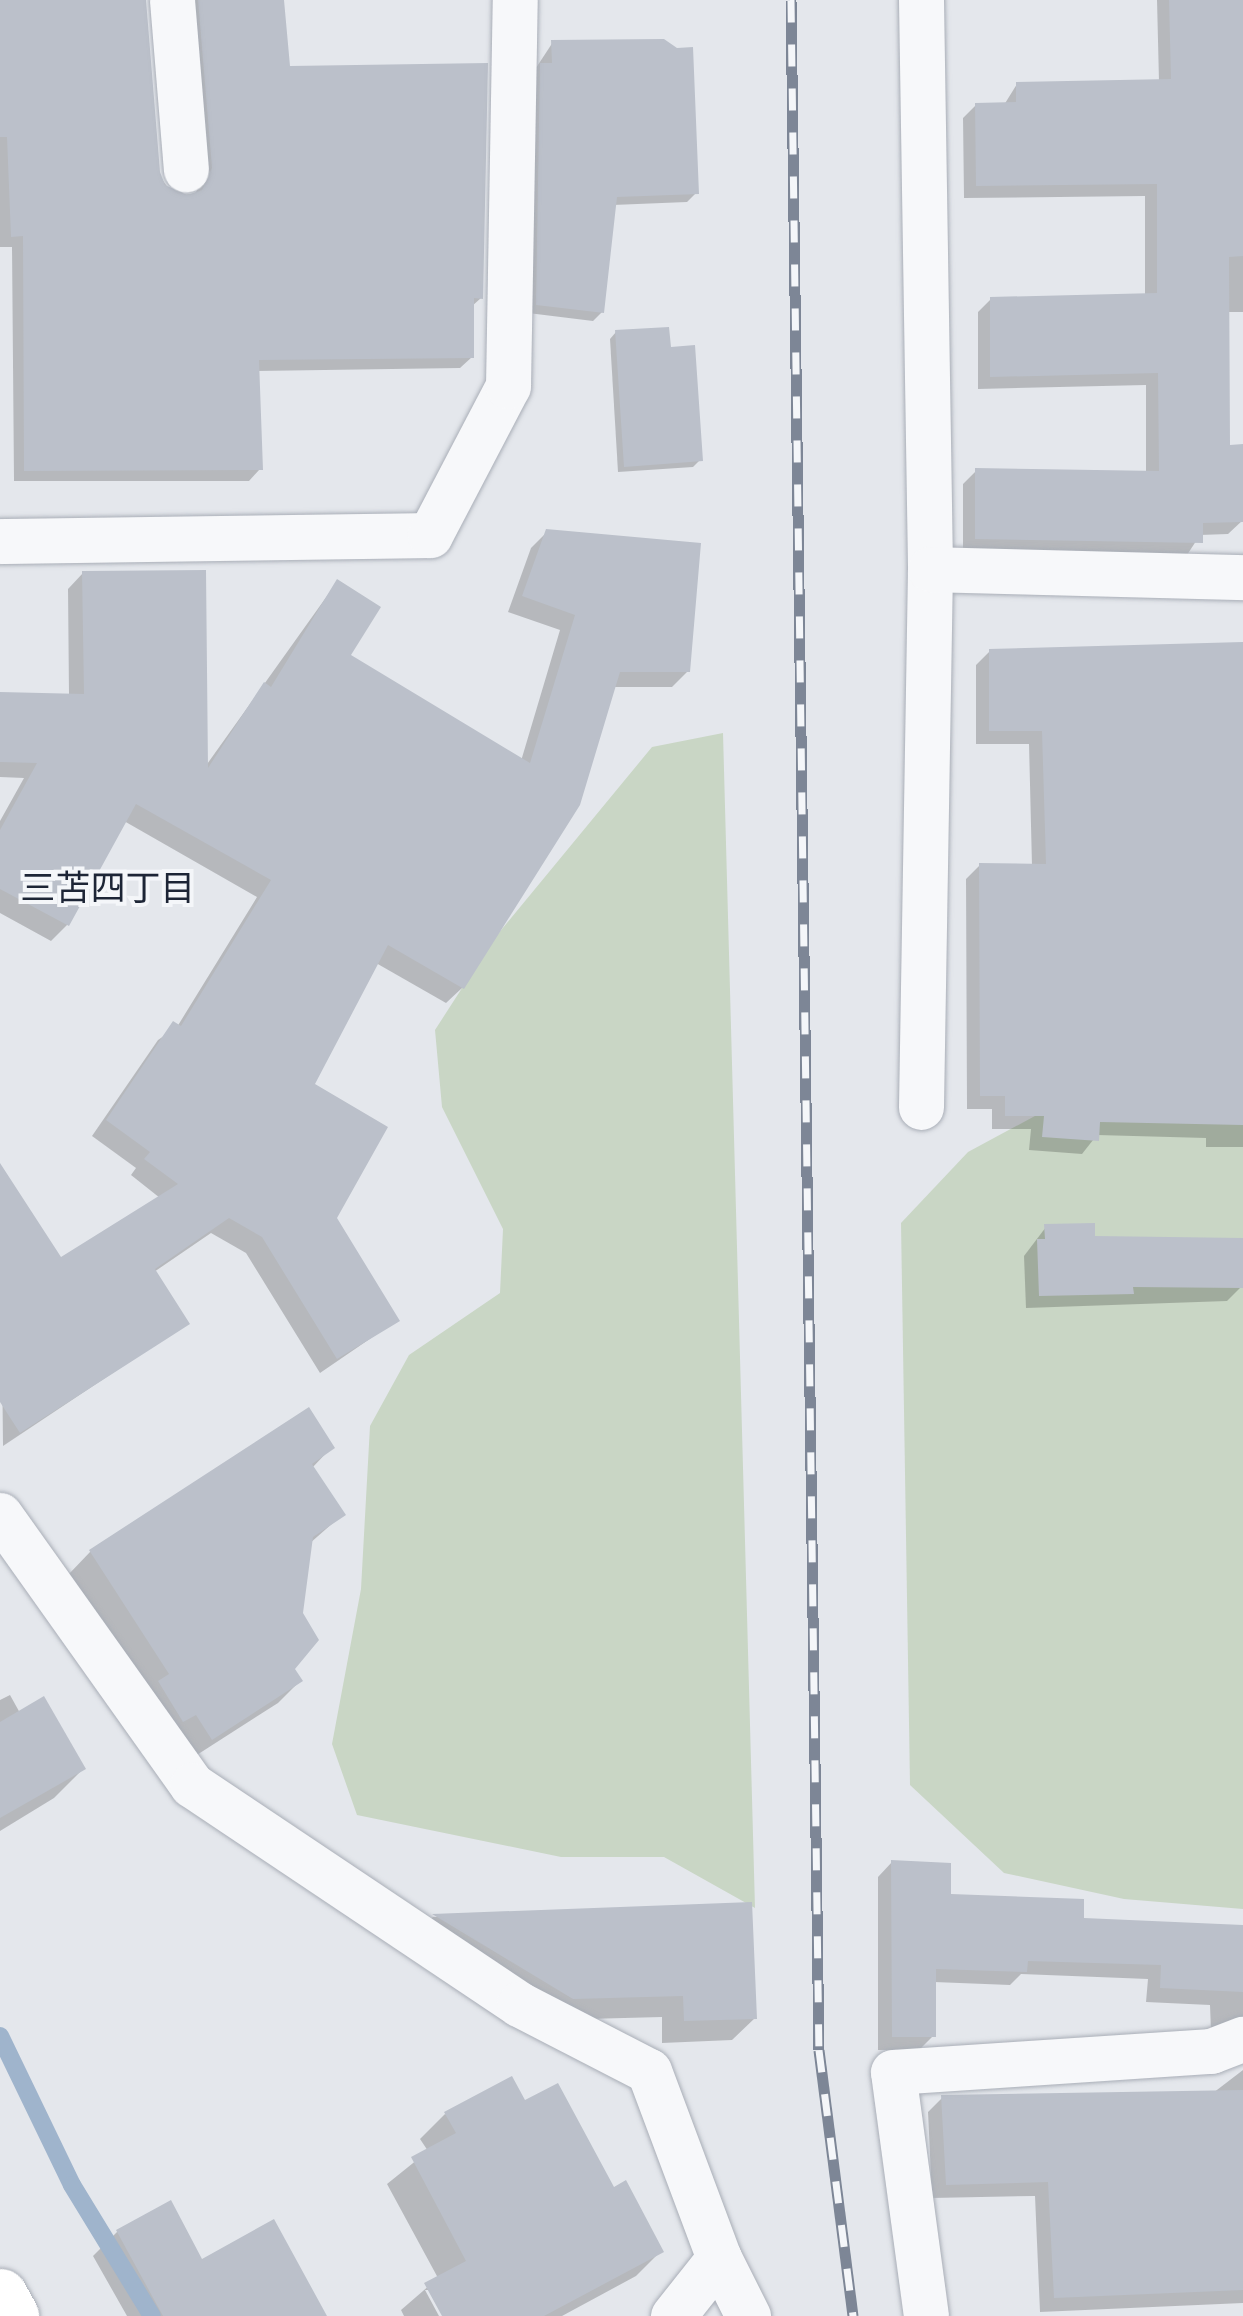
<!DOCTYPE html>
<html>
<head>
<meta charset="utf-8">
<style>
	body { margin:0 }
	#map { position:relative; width:1243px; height:2316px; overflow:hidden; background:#e4e7ec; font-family:"Source Sans 3","Noto Sans JP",sans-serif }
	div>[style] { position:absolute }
	.green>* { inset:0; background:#c9d6c5 }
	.shadow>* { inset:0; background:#0003 }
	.stream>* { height:18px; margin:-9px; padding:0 9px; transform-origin:9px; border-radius:9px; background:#9fb4cc }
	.building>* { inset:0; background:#bbc0ca }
	.roads { filter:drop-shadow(0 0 2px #a9aeb7) drop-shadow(0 0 2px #a9aeb7) }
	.street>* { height:45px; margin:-22.5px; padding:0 22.5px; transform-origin:22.5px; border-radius:22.5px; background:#f7f8fa }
	.secondary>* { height:55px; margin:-27.5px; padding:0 27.5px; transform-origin:27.5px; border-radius:27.5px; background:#fff }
	.rail>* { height:11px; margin-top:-5.5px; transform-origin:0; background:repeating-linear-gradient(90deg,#f4f6f9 0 22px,#7d8696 0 44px); box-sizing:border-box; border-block:2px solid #7d8696 }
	span { translate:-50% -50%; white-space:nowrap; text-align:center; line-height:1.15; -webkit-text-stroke:8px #f4f6f9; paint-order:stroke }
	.neighbourhood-label { font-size:35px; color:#1d2536 }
</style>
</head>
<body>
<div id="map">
	<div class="green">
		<i style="clip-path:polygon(723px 733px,755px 1908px,664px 1857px,561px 1857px,357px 1815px,332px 1744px,361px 1589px,370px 1426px,409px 1355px,500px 1293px,503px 1229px,442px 1107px,435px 1030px,493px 940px,652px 747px)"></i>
		<i style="clip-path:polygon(1243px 1089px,1243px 1909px,1124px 1899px,1004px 1873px,910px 1785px,901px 1223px,968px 1152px,1046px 1110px)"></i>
	</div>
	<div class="shadow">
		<i style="clip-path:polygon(0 0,144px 0,157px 172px,173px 195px,195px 194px,202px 180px,181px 0,283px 0,287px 68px,481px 298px,471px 307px,472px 357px,460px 368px,257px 371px,260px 469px,249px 481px,14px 481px,12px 247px,0 247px)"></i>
		<i style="clip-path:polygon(1157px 0,1243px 0,1243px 312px,1226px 312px,1227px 447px,1243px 447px,1243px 520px,1228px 534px,1200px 535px,1187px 555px,963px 551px,963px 484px,976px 471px,1146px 473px,1146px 385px,978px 389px,978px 312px,991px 299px,1145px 296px,1145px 196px,964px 198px,963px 118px,976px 105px,1004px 105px,1017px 84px,1159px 82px)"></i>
		<i style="clip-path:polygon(553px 42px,676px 51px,696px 193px,687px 202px,613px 205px,602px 312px,593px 321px,528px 313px,532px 74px)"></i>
		<i style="clip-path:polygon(616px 332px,700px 460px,693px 467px,618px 472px,610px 339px)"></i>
		<i style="clip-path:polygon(547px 532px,688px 671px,672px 687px,613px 687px,462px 988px,446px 1003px,376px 963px,311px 1085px,334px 1218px,396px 1321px,320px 1373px,246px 1253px,211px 1233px,154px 1272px,186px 1324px,3px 1446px,0 1167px,60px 1261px,160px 1198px,131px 1175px,136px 1168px,92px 1136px,158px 1040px,177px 1027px,257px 897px,124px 821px,67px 925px,51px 941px,0 913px,0 821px,24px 778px,0 777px,0 694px,69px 696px,68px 589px,83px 573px,205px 767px,337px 582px,348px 656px,521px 761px,560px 630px,508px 612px,531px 548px)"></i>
		<i style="clip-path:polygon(1243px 645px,1243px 1147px,1206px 1147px,1206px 1138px,1097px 1135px,1082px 1154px,1029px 1150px,1031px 1129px,992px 1129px,992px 1109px,967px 1109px,966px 879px,980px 865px,1032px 866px,1029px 744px,976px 744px,976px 665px,990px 651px)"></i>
		<i style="clip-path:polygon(1046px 1227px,1092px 1238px,1241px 1287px,1227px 1301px,1026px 1308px,1024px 1256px)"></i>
		<i style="clip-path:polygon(308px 1411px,332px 1447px,312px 1468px,342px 1515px,309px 1544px,292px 1669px,300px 1681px,278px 1703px,189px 1760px,68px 1575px,90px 1552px)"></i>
		<i style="clip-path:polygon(10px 1695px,20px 1713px,83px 1769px,54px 1798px,0 1831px,0 1700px)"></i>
		<i style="clip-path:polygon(892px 1862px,948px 1896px,1081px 1920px,1243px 1928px,1243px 2031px,1211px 2031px,1210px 2005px,1146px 2002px,1148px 1979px,1021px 1974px,1010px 1985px,934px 1982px,933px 2036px,919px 2050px,878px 2050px,878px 1877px)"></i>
		<i style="clip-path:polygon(749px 1905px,755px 2018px,732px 2040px,662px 2043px,662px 2017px,549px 2020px,412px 1938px,433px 1917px)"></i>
		<i style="clip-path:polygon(1243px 2070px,1243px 2303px,1040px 2312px,1035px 2196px,932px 2198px,928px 2112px,942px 2098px,1213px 2093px)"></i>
		<i style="clip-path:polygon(445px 2114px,613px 2190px,661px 2251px,636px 2276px,562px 2316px,445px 2316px,431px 2290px,425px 2290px,439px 2316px,404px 2316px,401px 2310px,438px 2278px,387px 2184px,428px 2151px,420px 2139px)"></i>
		<i style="clip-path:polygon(170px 2204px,201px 2262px,324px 2316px,127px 2316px,93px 2256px,117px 2232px)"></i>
	</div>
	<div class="stream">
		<i style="left:0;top:2036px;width:165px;rotate:64.2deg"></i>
		<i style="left:72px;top:2185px;width:153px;rotate:58.6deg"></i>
	</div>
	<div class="building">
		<i style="clip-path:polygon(0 0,146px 0,160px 172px,165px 185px,187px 195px,202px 190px,212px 168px,198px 0,284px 0,290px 66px,488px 63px,483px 299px,474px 298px,474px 358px,259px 360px,263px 470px,24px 471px,23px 236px,11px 237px,7px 137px,0 137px)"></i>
		<i style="clip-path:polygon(1169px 0,1243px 0,1243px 256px,1229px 257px,1230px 445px,1243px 444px,1243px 522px,1203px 523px,1203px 543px,975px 539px,975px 468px,1159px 471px,1158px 373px,990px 377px,990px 297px,1157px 293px,1157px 184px,976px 186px,975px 103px,1016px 102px,1016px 82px,1171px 79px)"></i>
		<i style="clip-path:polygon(664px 39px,677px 48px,693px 47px,699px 194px,617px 197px,604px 313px,536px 305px,540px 63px,552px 63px,551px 40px)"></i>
		<i style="clip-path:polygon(669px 327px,671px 347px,695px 345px,703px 461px,624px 467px,615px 330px)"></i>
		<i style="clip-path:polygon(546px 529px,701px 543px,690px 672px,620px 672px,580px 805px,464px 989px,388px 945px,315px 1084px,388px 1127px,337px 1218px,400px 1321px,337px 1359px,262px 1237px,229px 1218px,155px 1269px,190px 1324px,20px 1433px,0 1402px,0 1163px,61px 1257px,178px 1184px,144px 1159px,150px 1152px,106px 1120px,173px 1021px,181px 1026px,271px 880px,136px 804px,69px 926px,0 889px,0 830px,37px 763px,0 762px,0 692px,84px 694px,82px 571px,206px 570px,208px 768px,264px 682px,271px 687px,337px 579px,381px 607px,351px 655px,530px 763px,575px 615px,522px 596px)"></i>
		<i style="clip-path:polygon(1243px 642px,1243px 1125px,1100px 1122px,1099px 1141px,1042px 1137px,1044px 1116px,1005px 1116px,1005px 1096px,980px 1096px,979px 863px,1046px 864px,1042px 731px,989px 731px,989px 649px)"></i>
		<i style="clip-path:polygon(1095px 1223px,1095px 1236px,1243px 1238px,1243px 1288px,1133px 1287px,1134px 1294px,1039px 1296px,1037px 1239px,1045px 1239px,1044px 1224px)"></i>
		<i style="clip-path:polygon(309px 1407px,335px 1448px,312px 1464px,346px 1515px,313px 1537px,303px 1613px,319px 1640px,295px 1669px,303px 1681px,212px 1740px,196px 1715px,183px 1722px,158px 1681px,169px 1674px,89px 1550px)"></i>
		<i style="clip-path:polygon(44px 1696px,86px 1769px,0 1818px,0 1722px)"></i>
		<i style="clip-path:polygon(891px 1860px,951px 1863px,951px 1894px,1084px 1899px,1084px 1918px,1243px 1925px,1243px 1992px,1160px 1988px,1161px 1965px,1028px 1961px,1027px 1972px,936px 1969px,936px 2037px,892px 2037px)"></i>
		<i style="clip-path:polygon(752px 1902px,757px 2019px,684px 2021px,683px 1996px,573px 1999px,432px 1914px)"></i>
		<i style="clip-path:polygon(512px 2076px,525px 2100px,558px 2083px,614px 2187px,626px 2180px,664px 2252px,544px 2316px,442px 2316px,424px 2283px,466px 2261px,411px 2157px,456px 2133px,444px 2112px)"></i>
		<i style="clip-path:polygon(1243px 2090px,1243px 2290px,1054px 2298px,1048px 2182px,946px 2185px,941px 2095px)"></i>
		<i style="clip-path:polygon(171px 2200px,202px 2259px,274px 2219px,327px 2316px,163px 2316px,116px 2230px)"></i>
	</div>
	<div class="roads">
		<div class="street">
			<i style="left:172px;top:0;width:170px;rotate:85.3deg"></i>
			<i style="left:921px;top:0;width:569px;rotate:89.09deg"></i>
			<i style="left:930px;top:569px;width:538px;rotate:90.96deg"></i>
			<i style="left:0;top:541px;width:430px;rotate:-0.8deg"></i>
			<i style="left:430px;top:535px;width:168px;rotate:-62.4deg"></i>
			<i style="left:508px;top:386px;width:386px;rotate:-89deg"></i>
			<i style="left:930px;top:569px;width:313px;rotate:1.5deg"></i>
			<i style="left:0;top:1515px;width:331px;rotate:54.6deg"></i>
			<i style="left:192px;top:1785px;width:394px;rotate:33.8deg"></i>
			<i style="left:519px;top:2004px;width:146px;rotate:27.3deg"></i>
			<i style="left:649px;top:2071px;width:200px;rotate:69.5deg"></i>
			<i style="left:719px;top:2258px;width:65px;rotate:63.4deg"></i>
			<i style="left:673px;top:2316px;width:74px;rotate:-51.6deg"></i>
			<i style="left:926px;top:2316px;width:246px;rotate:-97.7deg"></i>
			<i style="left:893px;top:2072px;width:319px;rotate:-3.8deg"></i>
			<i style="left:1211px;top:2051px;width:34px;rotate:-21deg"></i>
		</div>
		<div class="secondary">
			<i style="left:0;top:2296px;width:23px;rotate:61deg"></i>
		</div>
	</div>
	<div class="rail">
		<i style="left:791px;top:0;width:2050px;rotate:89.22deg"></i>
		<i style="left:819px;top:2050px;width:268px;rotate:82.7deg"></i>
	</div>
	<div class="neighbourhood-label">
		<span style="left:108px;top:889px">三苫四丁目</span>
	</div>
</div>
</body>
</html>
